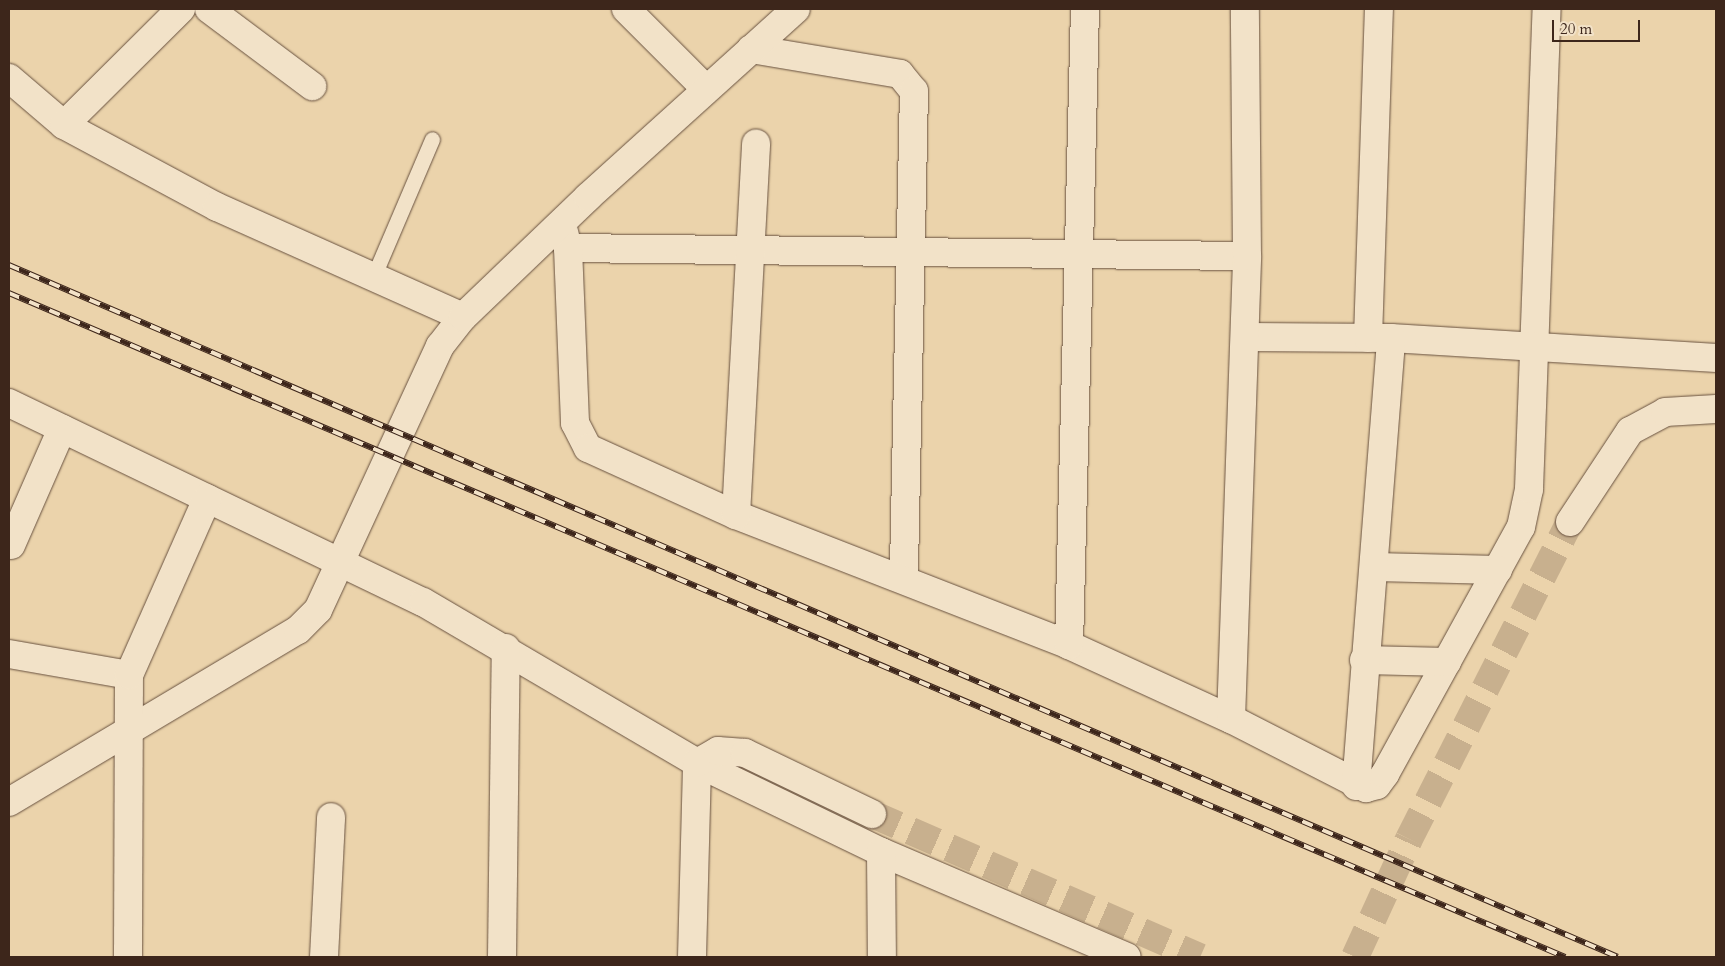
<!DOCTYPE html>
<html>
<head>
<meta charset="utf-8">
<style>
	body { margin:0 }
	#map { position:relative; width:1725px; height:966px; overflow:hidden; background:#ebd3ab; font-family:Cardo,serif }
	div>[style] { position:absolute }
	.street-tunnel>* { height:28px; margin-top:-14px; transform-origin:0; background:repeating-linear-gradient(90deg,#c8b08e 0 28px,transparent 0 42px) }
	.roads { filter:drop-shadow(0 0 1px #68513f) drop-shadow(0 0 1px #68513f) }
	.lane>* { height:15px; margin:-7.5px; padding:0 7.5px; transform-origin:7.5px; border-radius:7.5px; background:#f2e2c8 }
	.street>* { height:28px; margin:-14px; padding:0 14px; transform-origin:14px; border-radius:14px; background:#f2e2c8 }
	.rail>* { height:5.5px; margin-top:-2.75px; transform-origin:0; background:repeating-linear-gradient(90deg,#f2e2c8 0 11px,#3d261b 0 22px); box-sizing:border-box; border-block:1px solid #3d261b }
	span { translate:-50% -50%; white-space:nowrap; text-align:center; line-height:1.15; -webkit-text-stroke:4px #f2e2c8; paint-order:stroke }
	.frame { position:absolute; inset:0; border:10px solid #3d261b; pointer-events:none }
	.scale { position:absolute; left:1552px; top:20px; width:88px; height:22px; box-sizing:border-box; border:2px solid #3d261b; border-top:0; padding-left:6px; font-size:15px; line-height:18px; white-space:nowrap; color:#3d261b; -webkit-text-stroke:4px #f2e2c8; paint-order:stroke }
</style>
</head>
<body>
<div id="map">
	<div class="street-tunnel">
		<i style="left:872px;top:814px;width:358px;rotate:23.6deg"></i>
		<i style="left:1355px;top:957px;width:130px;rotate:-65.4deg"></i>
		<i style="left:1409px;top:839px;width:356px;rotate:-63.1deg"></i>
	</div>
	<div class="roads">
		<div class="lane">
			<i style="left:372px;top:280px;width:153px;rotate:-66.9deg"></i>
		</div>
		<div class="street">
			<i style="left:209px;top:9px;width:129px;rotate:36.8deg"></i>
			<i style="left:626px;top:9px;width:113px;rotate:45deg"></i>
			<i style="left:751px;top:49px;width:151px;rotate:9.5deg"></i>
			<i style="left:900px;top:74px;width:22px;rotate:51deg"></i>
			<i style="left:914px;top:91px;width:487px;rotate:91.2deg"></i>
			<i style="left:9px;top:78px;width:72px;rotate:40.5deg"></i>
			<i style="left:64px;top:125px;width:174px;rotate:28.2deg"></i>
			<i style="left:217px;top:207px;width:269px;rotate:24.1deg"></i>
			<i style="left:64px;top:125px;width:165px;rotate:-44.8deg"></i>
			<i style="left:564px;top:232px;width:16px;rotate:76deg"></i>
			<i style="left:568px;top:248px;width:679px;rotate:0.68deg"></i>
			<i style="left:568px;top:248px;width:175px;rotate:87.7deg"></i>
			<i style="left:575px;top:423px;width:28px;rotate:63deg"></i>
			<i style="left:588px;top:448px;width:162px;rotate:24.4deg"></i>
			<i style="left:736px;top:515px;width:357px;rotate:21.3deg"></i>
			<i style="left:1069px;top:645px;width:178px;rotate:24.6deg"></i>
			<i style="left:1231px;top:719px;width:152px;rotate:27.1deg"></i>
			<i style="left:1366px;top:788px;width:11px;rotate:-15deg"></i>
			<i style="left:1377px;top:785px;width:14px;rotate:-54deg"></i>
			<i style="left:1385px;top:774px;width:282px;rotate:-61.2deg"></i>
			<i style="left:1521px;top:527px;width:39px;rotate:-78deg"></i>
			<i style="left:1529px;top:489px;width:480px;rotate:-87.9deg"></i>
			<i style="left:1245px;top:337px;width:146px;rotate:0.4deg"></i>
			<i style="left:1391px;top:338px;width:326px;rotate:3.5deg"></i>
			<i style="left:1368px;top:338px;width:329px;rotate:-88.1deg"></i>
			<i style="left:9px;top:403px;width:459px;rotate:25.7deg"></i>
			<i style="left:423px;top:602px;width:318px;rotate:30.4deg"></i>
			<i style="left:697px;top:763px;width:204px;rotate:25.8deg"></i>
			<i style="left:881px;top:852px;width:267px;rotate:23.1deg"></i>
			<i style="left:736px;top:515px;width:372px;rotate:-86.9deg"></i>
			<i style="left:1570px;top:522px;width:109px;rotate:-56.6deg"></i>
			<i style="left:1630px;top:431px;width:40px;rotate:-28deg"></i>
			<i style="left:1665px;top:412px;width:51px;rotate:-3.4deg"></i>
			<i style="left:11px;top:545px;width:127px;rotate:-66.3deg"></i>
			<i style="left:1375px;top:567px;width:123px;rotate:1.4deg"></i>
			<i style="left:1069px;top:645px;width:636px;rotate:-88.56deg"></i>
			<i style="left:9px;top:654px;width:122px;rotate:9.9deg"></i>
			<i style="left:1364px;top:660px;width:83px;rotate:1.4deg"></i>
			<i style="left:1231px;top:719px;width:463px;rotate:-88deg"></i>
			<i style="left:1247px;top:256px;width:247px;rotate:-90.5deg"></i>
			<i style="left:1356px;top:786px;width:449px;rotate:-85.5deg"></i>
			<i style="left:9px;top:802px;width:336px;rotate:-30.8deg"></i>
			<i style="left:298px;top:630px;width:28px;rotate:-45deg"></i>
			<i style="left:318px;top:610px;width:291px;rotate:-65.2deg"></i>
			<i style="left:440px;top:346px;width:37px;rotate:-52deg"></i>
			<i style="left:463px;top:317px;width:173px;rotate:-43.8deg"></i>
			<i style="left:588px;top:197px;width:280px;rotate:-42.1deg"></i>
			<i style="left:881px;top:852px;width:105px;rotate:89.5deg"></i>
			<i style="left:128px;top:957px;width:282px;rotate:-89.8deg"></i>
			<i style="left:129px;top:675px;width:193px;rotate:-66.1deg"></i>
			<i style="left:324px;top:957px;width:140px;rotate:-87.1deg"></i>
			<i style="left:502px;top:957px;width:309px;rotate:-89.3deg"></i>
			<i style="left:692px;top:957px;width:194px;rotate:-88.5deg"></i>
			<i style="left:697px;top:763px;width:24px;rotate:-30deg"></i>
			<i style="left:718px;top:751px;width:27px;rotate:4deg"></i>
			<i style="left:745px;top:753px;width:141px;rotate:25.7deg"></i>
		</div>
	</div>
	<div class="rail">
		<i style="left:9px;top:265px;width:1751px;rotate:23.27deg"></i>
		<i style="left:9px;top:293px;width:1692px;rotate:23.11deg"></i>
	</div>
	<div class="frame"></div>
	<div class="scale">20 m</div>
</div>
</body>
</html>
